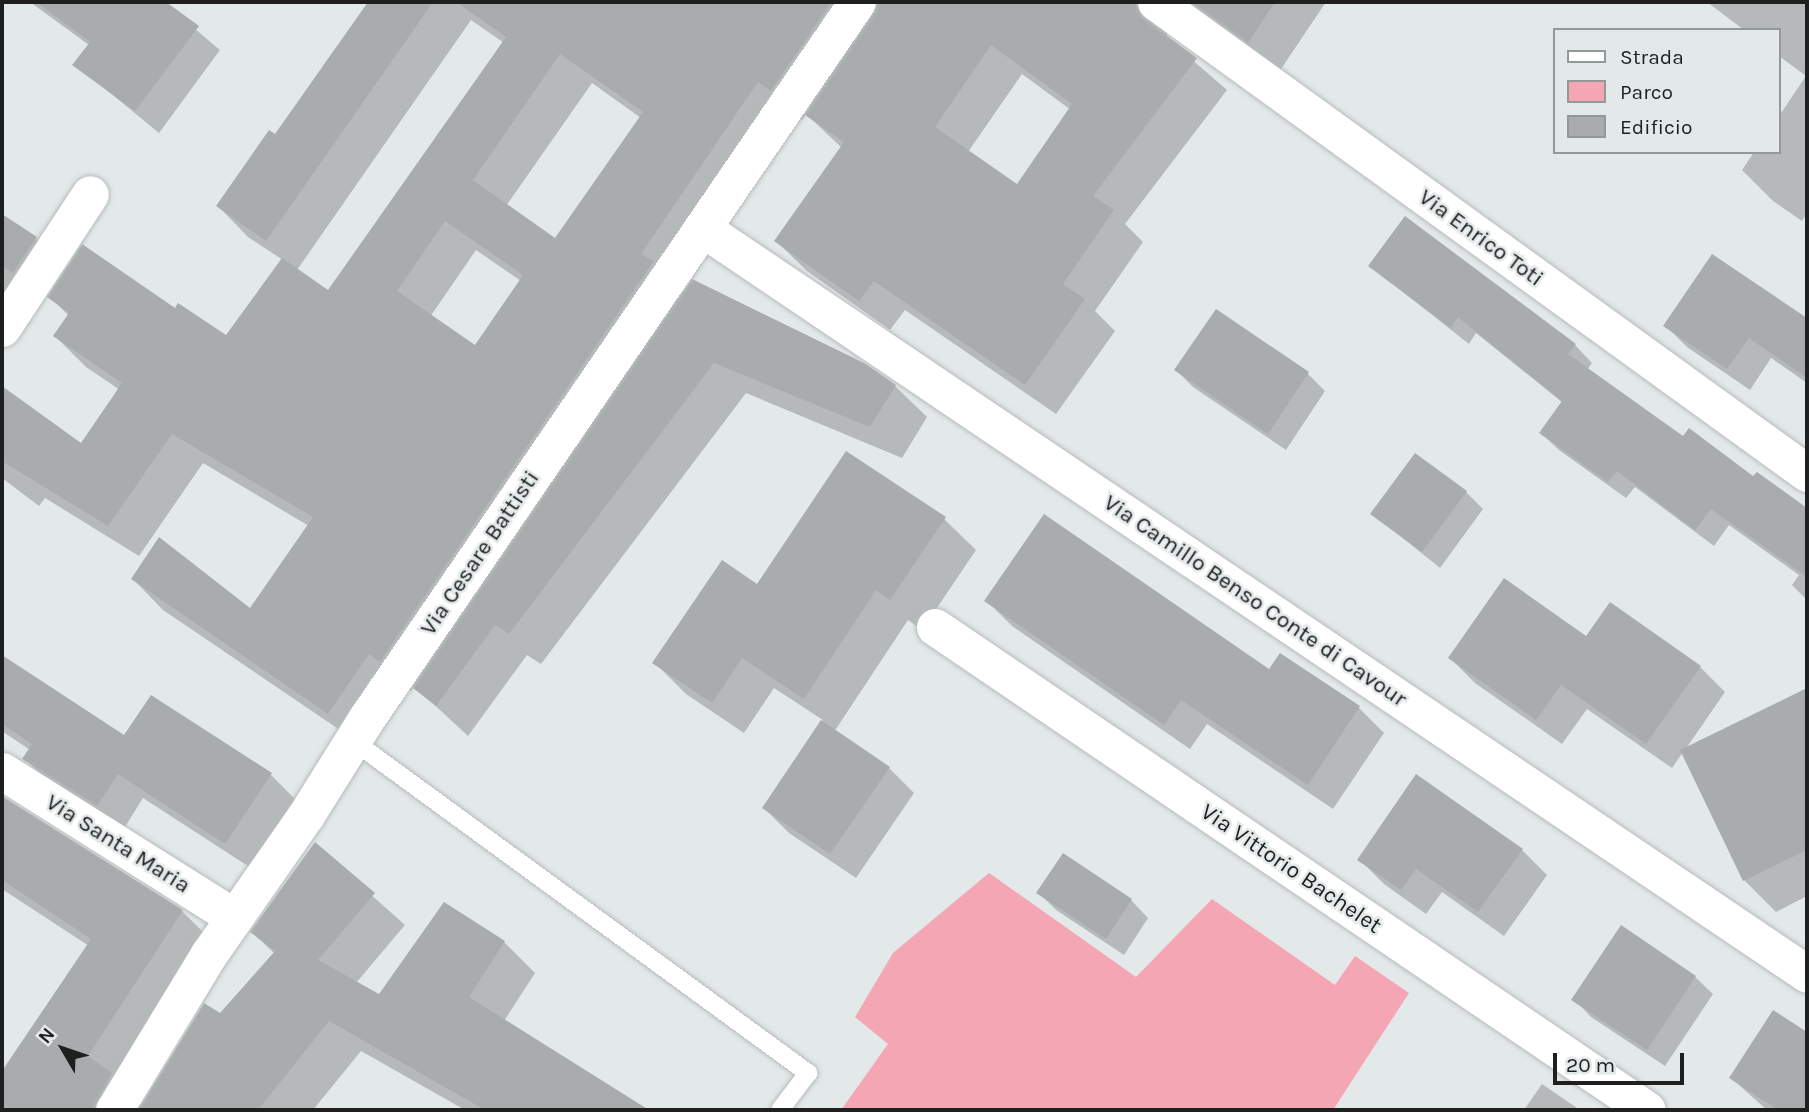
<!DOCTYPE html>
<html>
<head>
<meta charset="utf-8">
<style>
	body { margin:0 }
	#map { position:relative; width:1809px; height:1112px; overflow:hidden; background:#e3e8e9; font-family:Karla,sans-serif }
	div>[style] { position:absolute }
	.green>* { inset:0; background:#f5a6b5 }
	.shadow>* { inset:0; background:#0003 }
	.building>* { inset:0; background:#a8acad }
	.roads { filter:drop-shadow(0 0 2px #b7bbbc) drop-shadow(0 0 2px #b7bbbc) }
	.service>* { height:18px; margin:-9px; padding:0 9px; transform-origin:9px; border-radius:9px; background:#fff }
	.minor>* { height:37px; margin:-18.5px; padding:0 18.5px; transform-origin:18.5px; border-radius:18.5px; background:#fff }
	span { translate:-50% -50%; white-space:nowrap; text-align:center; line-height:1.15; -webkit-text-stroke:5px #e3e8e9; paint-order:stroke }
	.street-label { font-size:23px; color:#1e2020 }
	.frame { position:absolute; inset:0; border:4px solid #1e2020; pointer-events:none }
	.legend { position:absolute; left:1553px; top:28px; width:228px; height:126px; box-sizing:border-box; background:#e3e8e9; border:2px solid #949899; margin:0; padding:9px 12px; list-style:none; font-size:21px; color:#1e2020 }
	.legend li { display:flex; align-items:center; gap:14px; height:35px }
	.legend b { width:35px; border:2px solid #949899 }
	.north { position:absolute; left:28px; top:1014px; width:70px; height:70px; -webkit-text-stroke:5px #e3e8e9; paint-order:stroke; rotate:309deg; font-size:19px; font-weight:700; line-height:28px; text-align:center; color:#1e2020 }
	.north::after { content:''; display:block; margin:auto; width:24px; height:32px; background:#1e2020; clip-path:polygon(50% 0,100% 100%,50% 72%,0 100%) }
	.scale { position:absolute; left:1553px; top:1053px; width:131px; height:32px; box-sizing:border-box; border:4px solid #1e2020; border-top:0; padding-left:9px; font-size:21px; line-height:24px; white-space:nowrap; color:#1e2020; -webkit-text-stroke:5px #e3e8e9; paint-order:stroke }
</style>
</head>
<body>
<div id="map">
	<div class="green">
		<i style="clip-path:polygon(989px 873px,1136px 977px,1212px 899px,1335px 985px,1355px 956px,1409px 993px,1333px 1110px,841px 1110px,888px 1044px,855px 1017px,893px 953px)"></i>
	</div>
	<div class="shadow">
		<i style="clip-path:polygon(30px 2px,163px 2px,220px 50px,159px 133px,75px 64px,89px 45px)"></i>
		<i style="clip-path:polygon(evenodd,370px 2px,562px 2px,608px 34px,630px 2px,1326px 2px,1279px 72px,1168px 21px,1167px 38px,1227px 90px,1125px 224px,1143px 242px,1095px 311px,1115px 331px,1056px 414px,905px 310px,890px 330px,807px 271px,776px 241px,842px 148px,806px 114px,802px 120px,789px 111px,673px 282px,685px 294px,895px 386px,927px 417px,902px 458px,746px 393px,541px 664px,527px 655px,468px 736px,414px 686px,411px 691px,400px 682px,359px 743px,163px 610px,133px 579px,251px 611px,309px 526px,203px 463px,139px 556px,45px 498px,39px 506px,2px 478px,2px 388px,81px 446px,120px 390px,86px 367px,55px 336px,69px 316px,50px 297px,175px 310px,227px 338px,283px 260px,248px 237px,218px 206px,276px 137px,370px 2px,471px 20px,504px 43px,328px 293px,297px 270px,471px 20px,370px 2px,1022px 74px,1071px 110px,1018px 186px,968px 152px,1022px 74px,370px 2px,592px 83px,641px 118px,556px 240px,506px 206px,592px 83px,370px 2px,476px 250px,521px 281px,475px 348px,430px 317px,476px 250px)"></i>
		<i style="clip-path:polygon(1707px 2px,1807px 2px,1807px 213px,1802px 221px,1773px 201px,1742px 170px,1754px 152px,1779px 152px,1779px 116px,1806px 76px,1779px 56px,1779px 30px,1744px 30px)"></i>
		<i style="clip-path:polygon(2px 216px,36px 238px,58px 261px,2px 307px)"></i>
		<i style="clip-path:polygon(1405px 218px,1575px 345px,1592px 363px,1587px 370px,1683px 439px,1754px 479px,1757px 474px,1807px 510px,1807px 600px,1792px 585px,1799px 575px,1729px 525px,1714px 546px,1635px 487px,1626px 498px,1559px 450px,1541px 433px,1563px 403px,1476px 333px,1469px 344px,1370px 266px)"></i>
		<i style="clip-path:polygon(1713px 256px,1807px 320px,1807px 383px,1771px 358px,1750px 390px,1687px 347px,1666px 326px)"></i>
		<i style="clip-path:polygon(1216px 311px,1308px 374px,1325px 391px,1286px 450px,1193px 387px,1176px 370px)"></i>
		<i style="clip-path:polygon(1466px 492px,1483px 509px,1440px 568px,1373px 514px)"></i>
		<i style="clip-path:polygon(944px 519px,976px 550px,922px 630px,908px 620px,834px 732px,889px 768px,914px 793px,856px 878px,789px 833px,764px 808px,823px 720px,774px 688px,744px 733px,686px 694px,655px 663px,758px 586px)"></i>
		<i style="clip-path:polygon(987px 601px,1270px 671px,1280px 655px,1359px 708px,1384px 733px,1333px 809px,1207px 724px,1190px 749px,1012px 626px)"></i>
		<i style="clip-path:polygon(1586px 638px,1700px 667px,1725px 692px,1685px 750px,1801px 694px,1807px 700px,1807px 896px,1776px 912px,1744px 880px,1683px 752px,1672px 768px,1587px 709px,1562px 744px,1475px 683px,1450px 658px)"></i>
		<i style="clip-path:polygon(2px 657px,125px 737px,271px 775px,296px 800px,251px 868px,143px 798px,123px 830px,50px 784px,25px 759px,30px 750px,2px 731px)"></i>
		<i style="clip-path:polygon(2px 798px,182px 911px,213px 942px,120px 1084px,143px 1107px,275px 954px,252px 932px,315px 845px,405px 925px,356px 983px,380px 996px,445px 905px,504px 942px,535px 973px,504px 1021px,621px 1094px,636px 1110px,465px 1110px,361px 1051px,313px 1110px,22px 1110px,2px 1090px,2px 1075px,89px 946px,2px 889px)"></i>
		<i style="clip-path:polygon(1522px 850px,1547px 875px,1504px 936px,1442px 892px,1426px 914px,1384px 884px,1359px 859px)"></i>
		<i style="clip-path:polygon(1063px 855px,1131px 900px,1148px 918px,1124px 955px,1056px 910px,1039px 893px)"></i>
		<i style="clip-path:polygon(1695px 977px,1713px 994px,1665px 1066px,1591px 1017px,1574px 999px)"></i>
		<i style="clip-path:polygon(1774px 1012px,1807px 1034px,1807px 1110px,1767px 1110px,1731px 1078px)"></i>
		<i style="clip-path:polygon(1542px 1084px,1580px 1110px,1524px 1110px)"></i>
	</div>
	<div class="building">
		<i style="clip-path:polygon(36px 2px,166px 2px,199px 26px,135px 111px,72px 65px,90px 42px)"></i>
		<i style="clip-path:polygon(368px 2px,433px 2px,266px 241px,216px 206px,269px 130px,275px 134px)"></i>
		<i style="clip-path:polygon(evenodd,456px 2px,832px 2px,771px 91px,758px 82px,641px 254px,654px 261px,380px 662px,369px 654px,328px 714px,131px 579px,159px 537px,250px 608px,313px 517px,172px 434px,108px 526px,2px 461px,2px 386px,81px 443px,122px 383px,53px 336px,69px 313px,47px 297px,82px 244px,175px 308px,178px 303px,226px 335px,282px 258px,328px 290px,506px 37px,456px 2px,560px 54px,643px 112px,555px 238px,473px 180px,560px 54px,456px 2px,445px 221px,523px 275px,475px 345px,397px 291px,445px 221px)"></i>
		<i style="clip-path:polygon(evenodd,878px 2px,1135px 2px,1144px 19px,1197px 58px,1093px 196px,1114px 210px,1063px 284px,1085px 299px,1025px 385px,874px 281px,859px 301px,774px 241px,844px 142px,805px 115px,874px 14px,878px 2px,991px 45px,1072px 104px,1017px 184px,935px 127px,991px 45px)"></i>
		<i style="clip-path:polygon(1191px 2px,1275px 2px,1248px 43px)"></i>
		<i style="clip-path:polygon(2px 214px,37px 237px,13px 273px,2px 266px)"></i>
		<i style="clip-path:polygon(1405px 216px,1576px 344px,1568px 354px,1683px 436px,1689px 428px,1753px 476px,1757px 472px,1807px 508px,1807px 577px,1711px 509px,1695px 530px,1617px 471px,1608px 482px,1539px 433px,1562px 401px,1458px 317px,1451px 328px,1368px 266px)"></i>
		<i style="clip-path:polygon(1712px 254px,1807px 318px,1807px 378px,1749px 338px,1727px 369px,1663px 326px)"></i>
		<i style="clip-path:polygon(692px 279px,866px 364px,896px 385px,870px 427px,714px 363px,509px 634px,495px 625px,436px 706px,413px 688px)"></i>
		<i style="clip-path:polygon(1216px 309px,1309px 372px,1268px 434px,1174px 370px)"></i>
		<i style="clip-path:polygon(846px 451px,946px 517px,890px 600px,876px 590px,804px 699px,742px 658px,712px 703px,652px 663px,722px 560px,757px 584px)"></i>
		<i style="clip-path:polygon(1415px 453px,1467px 491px,1422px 552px,1370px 514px)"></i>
		<i style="clip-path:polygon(1044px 514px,1269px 669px,1280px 653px,1360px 706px,1308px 785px,1181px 700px,1164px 725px,984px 601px)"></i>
		<i style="clip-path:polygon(1504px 578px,1586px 636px,1610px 602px,1701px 666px,1646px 744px,1561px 685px,1536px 720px,1448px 658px)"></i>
		<i style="clip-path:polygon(2px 655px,124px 735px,151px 695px,272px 773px,225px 844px,118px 774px,97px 806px,22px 759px,32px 744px,2px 724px)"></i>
		<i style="clip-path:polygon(1807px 688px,1807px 850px,1743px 881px,1680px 750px)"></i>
		<i style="clip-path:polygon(821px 720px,890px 767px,830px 854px,762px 808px)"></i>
		<i style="clip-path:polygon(1416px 774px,1523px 849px,1478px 912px,1416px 869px,1401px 890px,1357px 860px)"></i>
		<i style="clip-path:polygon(2px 796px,183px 910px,88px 1056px,112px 1073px,93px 1110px,2px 1110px,2px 1071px,91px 939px,2px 880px)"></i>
		<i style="clip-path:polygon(315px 842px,375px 893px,318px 960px,379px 994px,444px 902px,505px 941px,469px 997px,649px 1110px,485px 1110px,329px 1021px,258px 1110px,138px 1110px,204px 1003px,220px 1013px,275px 951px,250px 932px)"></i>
		<i style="clip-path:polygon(1063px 853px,1132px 899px,1106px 939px,1036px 893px)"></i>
		<i style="clip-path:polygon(1621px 925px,1696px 976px,1647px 1050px,1571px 1000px)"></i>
		<i style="clip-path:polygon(1773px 1010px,1807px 1032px,1807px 1110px,1778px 1110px,1729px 1078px)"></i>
	</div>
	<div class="roads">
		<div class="service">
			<i style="left:352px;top:740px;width:565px;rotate:36.14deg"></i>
			<i style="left:808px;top:1073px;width:46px;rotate:127.1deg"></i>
		</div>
		<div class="minor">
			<i style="left:1156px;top:2px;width:804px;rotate:35.89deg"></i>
			<i style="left:702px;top:228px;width:1333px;rotate:34.02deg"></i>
			<i style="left:2px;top:328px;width:160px;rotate:-56.7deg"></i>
			<i style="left:935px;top:627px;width:860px;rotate:34.15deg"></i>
			<i style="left:2px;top:771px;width:274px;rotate:32.2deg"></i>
			<i style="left:114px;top:1110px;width:183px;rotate:-58.7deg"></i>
			<i style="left:209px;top:954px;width:169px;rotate:-55.1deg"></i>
			<i style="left:306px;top:815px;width:113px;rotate:-58deg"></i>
			<i style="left:366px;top:719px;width:869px;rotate:-55.6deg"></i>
		</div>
	</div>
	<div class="street-label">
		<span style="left:1481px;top:238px;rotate:36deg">Via Enrico Toti</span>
		<span style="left:480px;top:553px;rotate:-56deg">Via Cesare Battisti</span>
		<span style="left:1255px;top:601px;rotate:34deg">Via Camillo Benso Conte di Cavour</span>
		<span style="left:118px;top:844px;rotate:32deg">Via Santa Maria</span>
		<span style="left:1291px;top:869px;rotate:34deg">Via Vittorio Bachelet</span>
	</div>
	<div class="frame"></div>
	<ul class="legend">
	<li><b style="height:9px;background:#fff"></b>Strada</li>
	<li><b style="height:19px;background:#f5a6b5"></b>Parco</li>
	<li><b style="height:19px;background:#a8acad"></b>Edificio</li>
	</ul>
	<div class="north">N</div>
	<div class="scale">20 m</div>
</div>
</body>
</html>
